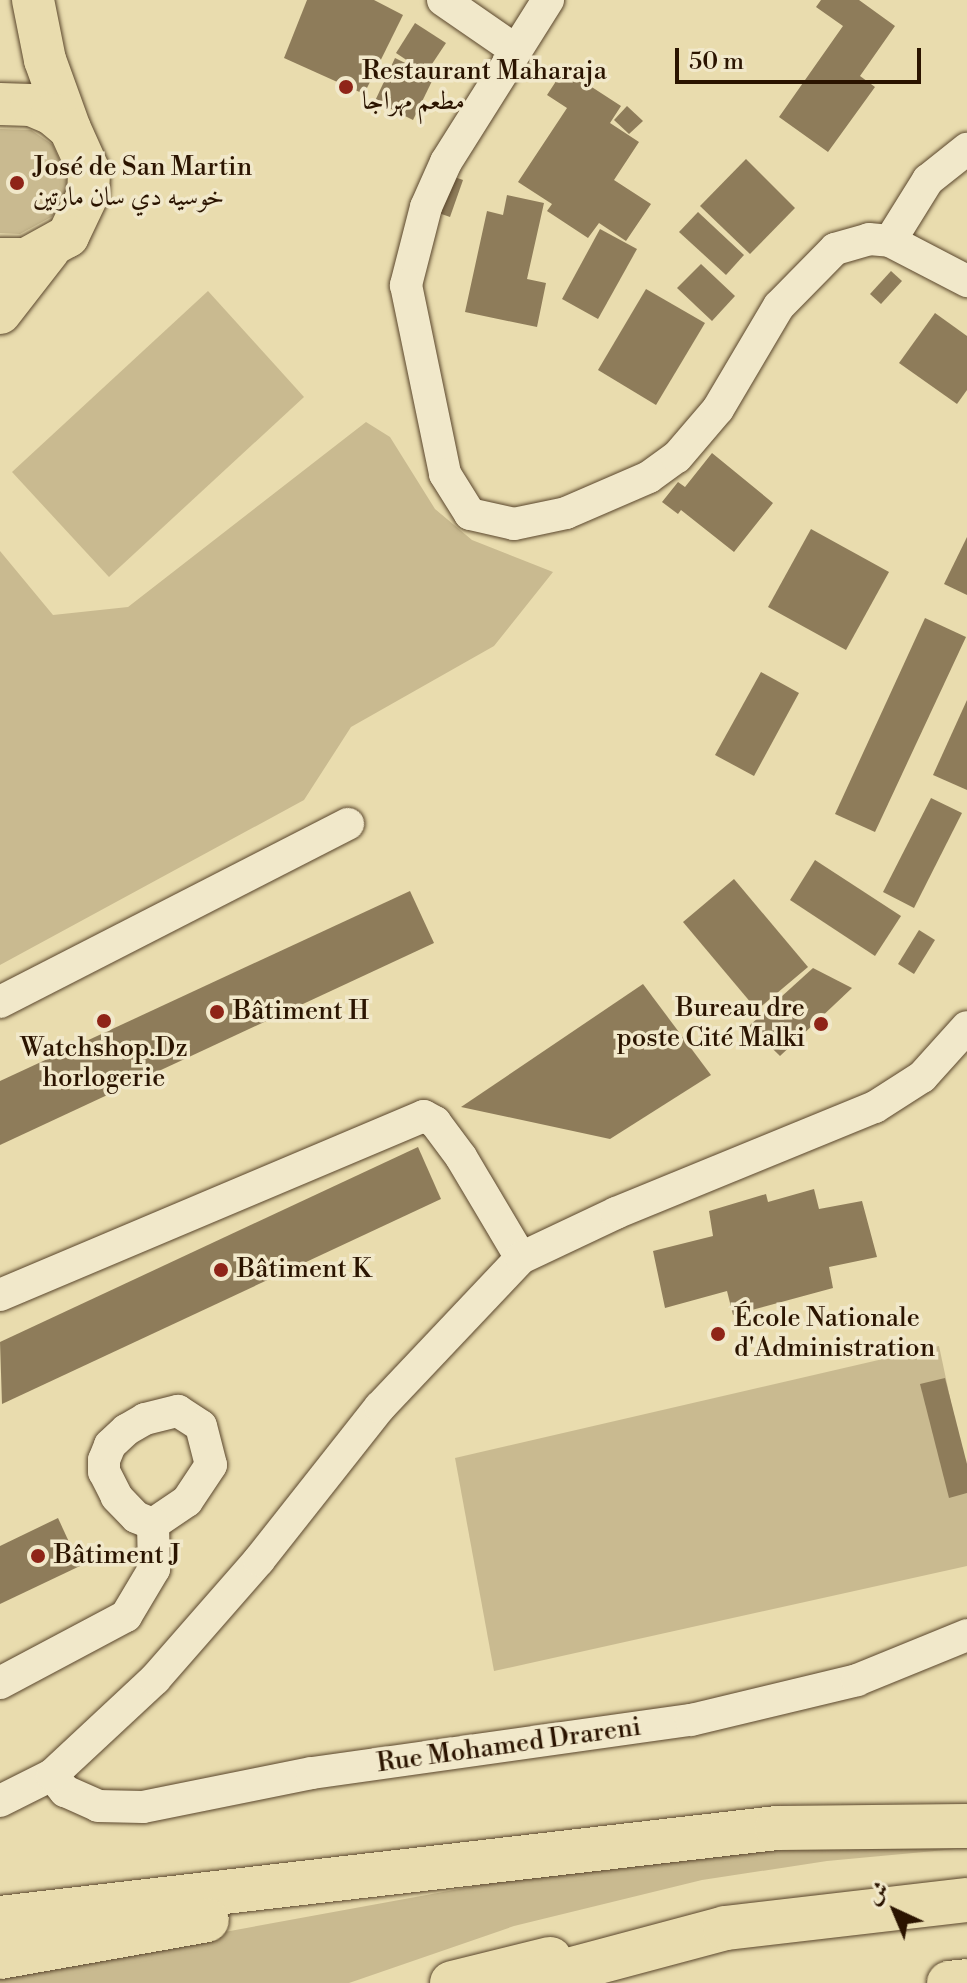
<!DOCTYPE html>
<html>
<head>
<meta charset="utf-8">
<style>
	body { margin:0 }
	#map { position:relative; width:967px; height:1983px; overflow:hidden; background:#e9dcae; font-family:"Libre Bodoni",Amiri,serif }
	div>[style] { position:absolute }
	.green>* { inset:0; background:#c9ba90 }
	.building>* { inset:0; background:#8e7c5a }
	.roads { filter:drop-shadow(0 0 2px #5a462c) drop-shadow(0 0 2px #5a462c) }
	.minor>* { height:32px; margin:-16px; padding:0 16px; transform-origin:16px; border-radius:16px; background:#f1e8ca }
	.major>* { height:42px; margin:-21px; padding:0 21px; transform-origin:21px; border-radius:21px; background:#e9dcae }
	.highway>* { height:44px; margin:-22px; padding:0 22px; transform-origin:22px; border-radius:22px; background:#e9dcae }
	.dots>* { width:22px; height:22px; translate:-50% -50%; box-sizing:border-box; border:4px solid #f1e8ca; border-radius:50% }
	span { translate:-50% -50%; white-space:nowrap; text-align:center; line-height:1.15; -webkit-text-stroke:7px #f1e8ca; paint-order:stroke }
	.poi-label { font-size:26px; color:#2b1400 }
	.left { translate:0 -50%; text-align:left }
	.right { translate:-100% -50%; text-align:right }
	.street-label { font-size:26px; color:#2b1400 }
	.north { position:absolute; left:855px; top:1871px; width:80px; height:80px; -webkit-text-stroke:6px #f1e8ca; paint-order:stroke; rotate:316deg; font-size:22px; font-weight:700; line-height:32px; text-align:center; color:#2b1400 }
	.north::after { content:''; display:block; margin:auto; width:28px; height:36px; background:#2b1400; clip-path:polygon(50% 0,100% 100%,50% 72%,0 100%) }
	.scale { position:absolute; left:675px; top:48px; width:246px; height:36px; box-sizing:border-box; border:4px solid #2b1400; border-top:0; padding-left:10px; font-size:24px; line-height:28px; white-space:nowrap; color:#2b1400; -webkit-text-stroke:6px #f1e8ca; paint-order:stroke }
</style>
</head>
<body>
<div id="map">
	<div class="green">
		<i style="clip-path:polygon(0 129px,31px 130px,53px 145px,67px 177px,65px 195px,53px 216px,20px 234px,0 233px)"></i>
		<i style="clip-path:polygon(208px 291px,304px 397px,109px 577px,12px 472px)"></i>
		<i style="clip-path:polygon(366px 422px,390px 437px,435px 509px,472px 540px,553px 572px,494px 646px,351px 727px,304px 800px,0 965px,0 551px,53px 615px,128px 607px)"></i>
		<i style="clip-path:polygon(939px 1346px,967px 1477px,967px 1566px,494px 1671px,455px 1458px)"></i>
		<i style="clip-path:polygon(967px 1848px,827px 1861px,702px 1880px,514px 1926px,349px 1983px,0 1983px,0 1973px,585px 1866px,775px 1849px)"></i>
	</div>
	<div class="building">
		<i style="clip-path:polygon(307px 0,374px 0,403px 15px,364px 94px,284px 58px)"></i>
		<i style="clip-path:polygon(821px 0,859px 0,895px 26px,860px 76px,875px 87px,828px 152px,779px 117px,843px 26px,816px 7px)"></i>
		<i style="clip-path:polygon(415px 23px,446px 43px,426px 73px,396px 53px)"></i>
		<i style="clip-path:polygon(395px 58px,434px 77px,413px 120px,375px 101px)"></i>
		<i style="clip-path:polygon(564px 69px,621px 106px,610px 123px,639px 142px,614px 180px,651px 204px,626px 241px,599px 223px,588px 238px,547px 211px,552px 204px,518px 182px,567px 108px,547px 95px)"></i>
		<i style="clip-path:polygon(627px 106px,643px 121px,629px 134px,614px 120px)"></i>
		<i style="clip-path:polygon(746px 159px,795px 208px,750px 254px,700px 206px)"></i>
		<i style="clip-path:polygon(446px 174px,463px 180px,450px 217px,433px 211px)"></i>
		<i style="clip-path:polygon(507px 195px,544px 203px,527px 279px,546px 283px,537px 327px,465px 312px,487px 211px,503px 215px)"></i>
		<i style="clip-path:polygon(698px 212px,744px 255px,726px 275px,679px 232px)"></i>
		<i style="clip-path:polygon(600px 229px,637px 249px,598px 319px,562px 299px)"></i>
		<i style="clip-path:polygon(701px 264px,735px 296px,712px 321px,677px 288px)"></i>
		<i style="clip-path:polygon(891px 271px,902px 281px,881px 304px,870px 294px)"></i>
		<i style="clip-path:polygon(646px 289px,705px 323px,656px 405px,598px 370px)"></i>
		<i style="clip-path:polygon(935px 313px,967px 336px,967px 390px,957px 404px,899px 363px)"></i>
		<i style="clip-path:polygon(712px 453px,773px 503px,734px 552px,681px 510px,678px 514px,662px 502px,678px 482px,685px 487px)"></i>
		<i style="clip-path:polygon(811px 529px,889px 572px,846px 650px,768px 607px)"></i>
		<i style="clip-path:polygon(967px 537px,967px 595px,944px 584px)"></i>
		<i style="clip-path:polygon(925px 618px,966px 637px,875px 832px,835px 814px)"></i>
		<i style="clip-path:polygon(761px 672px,799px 693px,754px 776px,715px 755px)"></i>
		<i style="clip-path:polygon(967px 700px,967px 790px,933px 775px)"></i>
		<i style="clip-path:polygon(931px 798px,962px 813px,914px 908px,883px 892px)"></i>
		<i style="clip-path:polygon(815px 860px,901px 916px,875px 956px,790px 900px)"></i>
		<i style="clip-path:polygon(734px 879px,808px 967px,757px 1010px,683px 922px)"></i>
		<i style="clip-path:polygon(410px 891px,434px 943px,0 1145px,0 1081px)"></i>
		<i style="clip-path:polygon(919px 930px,935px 940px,914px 974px,898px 964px)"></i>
		<i style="clip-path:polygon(813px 968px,852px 988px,780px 1056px,749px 1026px)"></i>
		<i style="clip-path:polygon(643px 984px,711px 1075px,610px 1139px,461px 1107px)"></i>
		<i style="clip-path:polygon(418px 1147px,441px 1199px,2px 1404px,0 1342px)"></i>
		<i style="clip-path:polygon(814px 1189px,819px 1209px,862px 1201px,877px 1257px,829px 1267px,833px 1288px,733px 1315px,727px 1291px,665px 1308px,653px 1251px,713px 1236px,709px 1211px,766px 1194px,768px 1202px)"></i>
		<i style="clip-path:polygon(945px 1378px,967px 1464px,967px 1493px,949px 1498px,920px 1384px)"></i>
		<i style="clip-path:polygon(58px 1518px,80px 1566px,0 1604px,0 1546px)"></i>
	</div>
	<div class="roads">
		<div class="minor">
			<i style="left:443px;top:0;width:86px;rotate:34.6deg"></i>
			<i style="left:548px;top:0;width:191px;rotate:122.2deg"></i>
			<i style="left:446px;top:162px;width:49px;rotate:114deg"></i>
			<i style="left:426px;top:207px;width:81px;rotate:104.4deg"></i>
			<i style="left:406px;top:285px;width:193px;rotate:78.3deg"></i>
			<i style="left:445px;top:474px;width:47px;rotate:58deg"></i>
			<i style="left:470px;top:514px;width:45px;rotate:12.8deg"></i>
			<i style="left:514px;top:524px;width:53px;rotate:-11.9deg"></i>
			<i style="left:566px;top:513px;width:90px;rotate:-23.4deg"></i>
			<i style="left:649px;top:477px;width:34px;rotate:-36deg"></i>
			<i style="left:677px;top:457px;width:63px;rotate:-49.5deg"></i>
			<i style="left:718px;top:409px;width:120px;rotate:-59.4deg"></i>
			<i style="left:779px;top:306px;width:80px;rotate:-45.5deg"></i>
			<i style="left:835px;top:249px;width:35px;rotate:-16deg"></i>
			<i style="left:869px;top:239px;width:21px;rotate:5deg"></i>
			<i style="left:890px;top:241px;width:87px;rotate:27.5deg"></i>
			<i style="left:890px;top:241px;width:72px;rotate:-58.1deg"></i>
			<i style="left:928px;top:180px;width:50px;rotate:-38.5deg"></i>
			<i style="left:0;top:1002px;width:391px;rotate:-27.1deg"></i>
			<i style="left:0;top:1295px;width:460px;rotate:-22.9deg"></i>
			<i style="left:424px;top:1116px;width:13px;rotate:29deg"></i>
			<i style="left:435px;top:1122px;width:44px;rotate:53.4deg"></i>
			<i style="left:461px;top:1157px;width:117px;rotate:59.3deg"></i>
			<i style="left:178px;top:1411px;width:27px;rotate:33deg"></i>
			<i style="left:201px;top:1426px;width:40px;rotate:75.6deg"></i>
			<i style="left:211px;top:1465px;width:43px;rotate:123.7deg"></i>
			<i style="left:187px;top:1501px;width:41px;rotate:145.9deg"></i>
			<i style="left:153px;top:1524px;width:18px;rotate:-158deg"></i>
			<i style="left:136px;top:1517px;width:28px;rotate:-134deg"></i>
			<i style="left:117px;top:1497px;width:28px;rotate:-117deg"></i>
			<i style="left:104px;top:1472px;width:12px;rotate:-90deg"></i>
			<i style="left:104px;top:1460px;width:16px;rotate:-68deg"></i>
			<i style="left:110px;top:1445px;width:22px;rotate:-43deg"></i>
			<i style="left:126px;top:1430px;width:22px;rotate:-30deg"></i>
			<i style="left:145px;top:1419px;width:34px;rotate:-14deg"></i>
			<i style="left:0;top:1683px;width:143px;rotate:-28deg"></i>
			<i style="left:126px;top:1616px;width:55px;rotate:-59.2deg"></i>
			<i style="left:154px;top:1569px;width:45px;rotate:-91.3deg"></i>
			<i style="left:52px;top:1775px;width:21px;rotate:51deg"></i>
			<i style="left:65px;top:1791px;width:36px;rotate:24deg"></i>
			<i style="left:98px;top:1806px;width:45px;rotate:1.3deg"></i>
			<i style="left:143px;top:1807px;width:172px;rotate:-11.4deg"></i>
			<i style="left:312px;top:1773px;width:383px;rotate:-8deg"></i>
			<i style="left:691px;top:1720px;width:171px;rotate:-13.5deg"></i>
			<i style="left:857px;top:1680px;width:119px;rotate:-22.2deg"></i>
			<i style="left:0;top:1801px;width:58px;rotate:-26.6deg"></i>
			<i style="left:52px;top:1775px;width:141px;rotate:-43deg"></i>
			<i style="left:155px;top:1679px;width:158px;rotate:-48.8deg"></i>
			<i style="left:259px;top:1560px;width:195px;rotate:-51.7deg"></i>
			<i style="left:380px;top:1407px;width:205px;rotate:-46.6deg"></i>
			<i style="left:521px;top:1258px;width:105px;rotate:-25.3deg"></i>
			<i style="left:616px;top:1213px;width:280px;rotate:-22.3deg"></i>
			<i style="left:875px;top:1107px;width:56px;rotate:-32.6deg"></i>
			<i style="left:922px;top:1077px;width:67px;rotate:-48deg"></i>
		</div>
		<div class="major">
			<i style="left:33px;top:0;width:61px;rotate:78.7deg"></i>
			<i style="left:45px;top:60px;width:73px;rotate:70.1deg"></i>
			<i style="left:0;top:104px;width:31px;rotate:2deg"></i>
			<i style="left:31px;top:105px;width:23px;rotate:23deg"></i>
			<i style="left:52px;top:114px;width:23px;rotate:40deg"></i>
			<i style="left:70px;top:129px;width:46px;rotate:65.7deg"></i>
			<i style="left:89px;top:171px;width:23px;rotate:92deg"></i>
			<i style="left:88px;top:194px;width:47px;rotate:115.5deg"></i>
			<i style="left:68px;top:236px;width:48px;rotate:151.3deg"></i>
			<i style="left:26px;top:259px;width:26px;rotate:180deg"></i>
			<i style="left:0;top:313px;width:80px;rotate:-52.1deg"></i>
		</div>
		<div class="highway">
			<i style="left:0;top:1918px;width:782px;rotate:-6.61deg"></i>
			<i style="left:777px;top:1828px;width:190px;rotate:-0.6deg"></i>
			<i style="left:0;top:1957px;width:210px;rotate:-10.1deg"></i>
			<i style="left:452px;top:1983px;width:101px;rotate:-13.8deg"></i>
			<i style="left:520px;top:1983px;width:212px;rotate:-15deg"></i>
			<i style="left:725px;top:1928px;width:244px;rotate:-6.6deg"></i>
			<i style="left:949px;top:1983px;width:18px;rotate:-6deg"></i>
		</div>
	</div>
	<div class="dots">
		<i style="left:346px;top:87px;background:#8f2418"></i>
		<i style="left:17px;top:183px;background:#8f2418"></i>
		<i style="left:217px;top:1012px;background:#8f2418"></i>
		<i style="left:104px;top:1021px;background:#8f2418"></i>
		<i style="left:821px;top:1024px;background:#8f2418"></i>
		<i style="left:221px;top:1270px;background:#8f2418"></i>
		<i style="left:718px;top:1334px;background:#8f2418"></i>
		<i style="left:38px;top:1556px;background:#8f2418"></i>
	</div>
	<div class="poi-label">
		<span class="left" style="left:362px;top:87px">Restaurant Maharaja<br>مطعم مهراجا</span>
		<span class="left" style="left:33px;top:183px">José de San Martin<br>خوسيه دي سان مارتين</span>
		<span class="right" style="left:805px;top:1024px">Bureau dre<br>poste Cité Malki</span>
		<span class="left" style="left:233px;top:1012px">Bâtiment H</span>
		<span style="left:104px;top:1064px">Watchshop.Dz<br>horlogerie</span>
		<span class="left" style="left:237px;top:1270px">Bâtiment K</span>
		<span class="left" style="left:734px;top:1334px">École Nationale<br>d'Administration</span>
		<span class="left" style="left:54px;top:1556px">Bâtiment J</span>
	</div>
	<div class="street-label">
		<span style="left:509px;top:1746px;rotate:-8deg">Rue Mohamed Drareni</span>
	</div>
	<div class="north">ش</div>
	<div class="scale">50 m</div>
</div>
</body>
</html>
